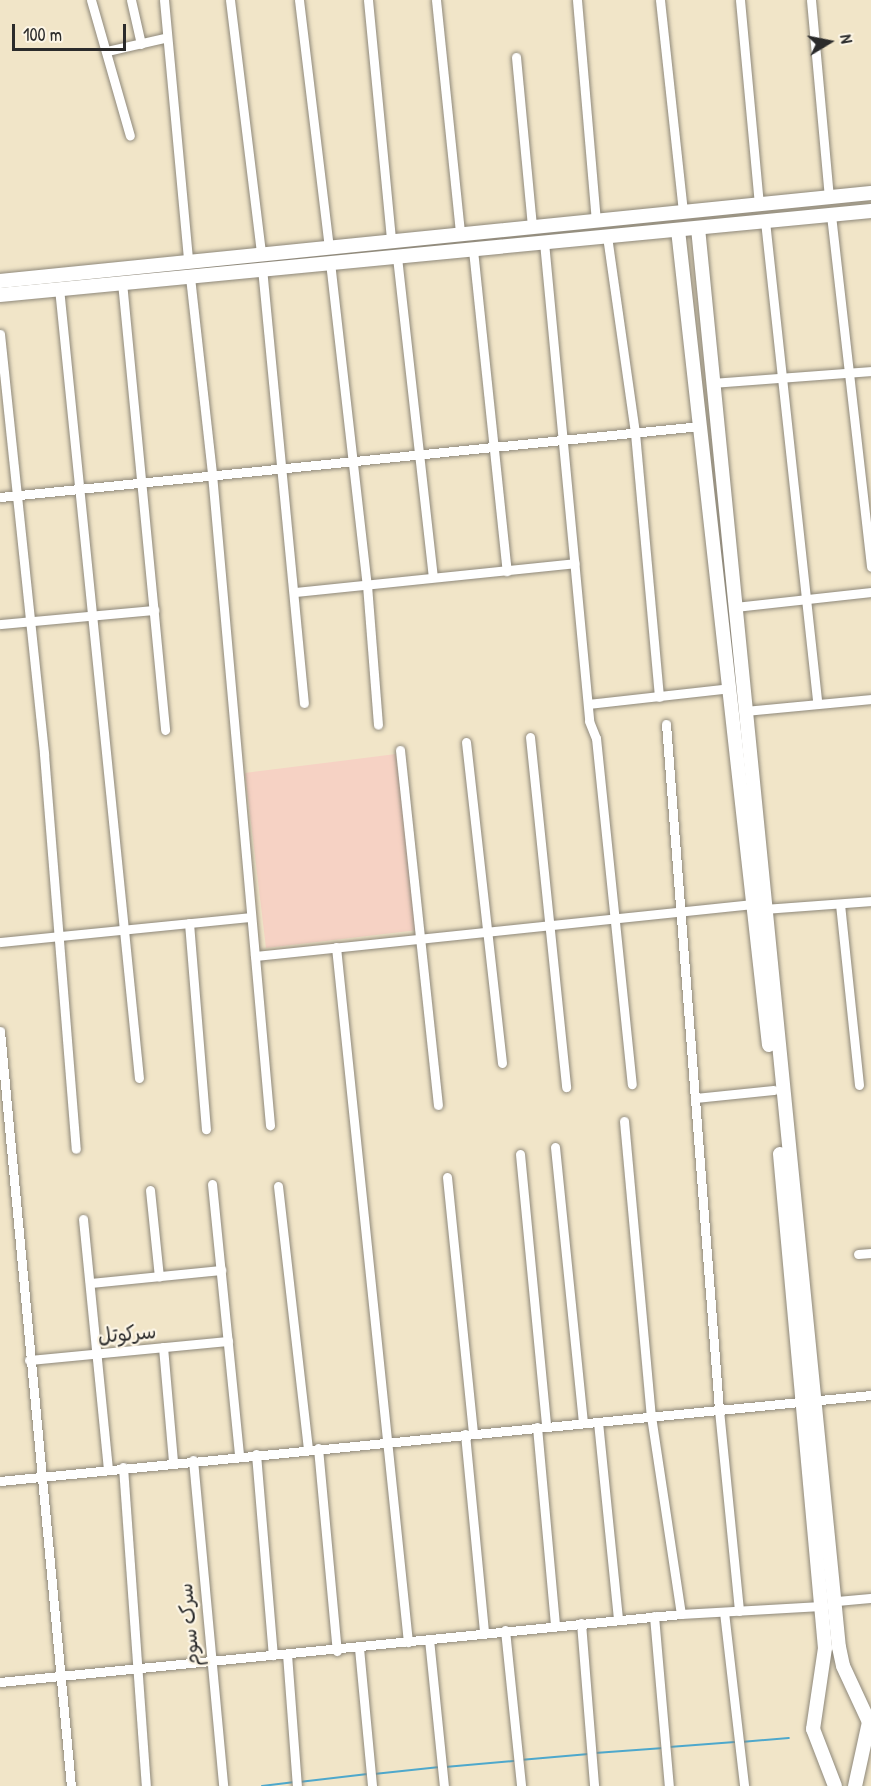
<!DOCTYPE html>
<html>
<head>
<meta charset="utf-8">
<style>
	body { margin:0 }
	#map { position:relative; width:871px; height:1786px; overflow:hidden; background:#f1e5c8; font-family:"Patrick Hand","Playpen Sans Arabic",sans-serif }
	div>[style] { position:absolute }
	.built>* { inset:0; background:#f6d2c4 }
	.stream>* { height:2px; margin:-1px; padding:0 1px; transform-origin:1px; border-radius:1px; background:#4ea8cc }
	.roads { filter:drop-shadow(0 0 2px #8e887a) drop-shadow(0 0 2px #8e887a) }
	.street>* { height:9px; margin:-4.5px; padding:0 4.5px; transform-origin:4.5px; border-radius:4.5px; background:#fff }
	.secondary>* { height:14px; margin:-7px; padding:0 7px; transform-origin:7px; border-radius:7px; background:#fff }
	span { translate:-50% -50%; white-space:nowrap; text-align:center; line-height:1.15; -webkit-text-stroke:4.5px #fcf5e5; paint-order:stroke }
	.street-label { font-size:20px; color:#2b2b2b }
	.north { position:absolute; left:799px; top:12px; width:60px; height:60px; -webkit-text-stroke:4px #fcf5e5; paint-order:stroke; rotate:80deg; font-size:16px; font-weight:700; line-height:24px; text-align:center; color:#2b2b2b }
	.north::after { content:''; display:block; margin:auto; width:21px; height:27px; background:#2b2b2b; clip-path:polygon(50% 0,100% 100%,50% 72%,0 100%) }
	.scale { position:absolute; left:12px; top:24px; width:114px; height:27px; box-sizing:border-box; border:3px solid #2b2b2b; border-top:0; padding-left:8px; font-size:18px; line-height:21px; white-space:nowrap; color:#2b2b2b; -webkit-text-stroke:4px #fcf5e5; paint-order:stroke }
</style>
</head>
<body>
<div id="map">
	<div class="built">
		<i style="clip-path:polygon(396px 754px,418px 930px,266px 948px,245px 773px)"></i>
	</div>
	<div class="stream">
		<i style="left:741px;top:1742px;width:48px;rotate:-4.8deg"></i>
		<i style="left:669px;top:1747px;width:66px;rotate:-4.3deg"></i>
		<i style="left:595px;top:1753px;width:69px;rotate:-4.1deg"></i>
		<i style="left:520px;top:1760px;width:69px;rotate:-5deg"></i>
		<i style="left:445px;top:1767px;width:69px;rotate:-5deg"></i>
		<i style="left:374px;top:1774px;width:66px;rotate:-6.1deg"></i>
		<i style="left:299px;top:1782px;width:69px;rotate:-6.6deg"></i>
		<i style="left:262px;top:1786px;width:31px;rotate:-7deg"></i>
	</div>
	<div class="roads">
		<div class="street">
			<i style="left:91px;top:0;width:141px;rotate:74deg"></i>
			<i style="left:131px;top:0;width:45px;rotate:77.2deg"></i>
			<i style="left:164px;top:0;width:262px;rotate:84.7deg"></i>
			<i style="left:230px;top:0;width:255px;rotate:83deg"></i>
			<i style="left:299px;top:0;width:249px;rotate:83.1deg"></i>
			<i style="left:368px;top:0;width:242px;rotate:84.5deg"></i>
			<i style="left:436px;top:0;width:235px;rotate:84.1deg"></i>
			<i style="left:577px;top:0;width:221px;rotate:85.1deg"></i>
			<i style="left:660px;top:0;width:213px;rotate:83.8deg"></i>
			<i style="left:740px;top:0;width:206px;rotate:84.7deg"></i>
			<i style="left:811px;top:0;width:199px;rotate:84.8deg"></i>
			<i style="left:107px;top:51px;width:58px;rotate:-12.8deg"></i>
			<i style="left:516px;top:57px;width:171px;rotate:84.6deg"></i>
			<i style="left:831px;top:215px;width:354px;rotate:83.5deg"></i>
			<i style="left:765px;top:221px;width:485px;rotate:83.8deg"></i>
			<i style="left:607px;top:236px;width:199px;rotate:81.9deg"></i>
			<i style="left:635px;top:433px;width:265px;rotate:84.8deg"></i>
			<i style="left:544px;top:242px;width:481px;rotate:84.6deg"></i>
			<i style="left:589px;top:721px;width:18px;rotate:68deg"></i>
			<i style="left:596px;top:738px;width:348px;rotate:84.1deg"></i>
			<i style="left:473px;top:250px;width:323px;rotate:84deg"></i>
			<i style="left:397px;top:257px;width:321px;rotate:83.6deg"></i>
			<i style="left:330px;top:262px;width:325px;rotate:83.5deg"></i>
			<i style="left:367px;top:585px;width:140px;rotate:85.5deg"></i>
			<i style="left:262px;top:268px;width:437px;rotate:84.5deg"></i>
			<i style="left:190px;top:277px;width:198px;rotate:83.6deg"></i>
			<i style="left:212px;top:474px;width:654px;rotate:84.91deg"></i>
			<i style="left:122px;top:282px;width:450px;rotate:84.5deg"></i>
			<i style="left:59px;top:288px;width:794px;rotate:84.22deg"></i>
			<i style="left:0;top:334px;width:422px;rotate:84deg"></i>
			<i style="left:44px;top:754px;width:396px;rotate:85.4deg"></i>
			<i style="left:713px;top:383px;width:158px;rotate:-4.3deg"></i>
			<i style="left:0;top:497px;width:704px;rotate:-5.79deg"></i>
			<i style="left:295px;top:592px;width:281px;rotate:-5.9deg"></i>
			<i style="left:735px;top:607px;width:137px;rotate:-6.3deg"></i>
			<i style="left:0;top:624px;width:155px;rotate:-5.2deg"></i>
			<i style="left:588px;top:704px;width:144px;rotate:-6.4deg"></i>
			<i style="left:745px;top:711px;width:127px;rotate:-5.4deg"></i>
			<i style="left:666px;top:724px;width:688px;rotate:85.58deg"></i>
			<i style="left:719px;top:1410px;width:202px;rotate:84.3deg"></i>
			<i style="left:530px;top:737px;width:352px;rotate:84.1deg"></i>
			<i style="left:466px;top:742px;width:323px;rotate:83.6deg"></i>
			<i style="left:400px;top:750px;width:357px;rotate:83.9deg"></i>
			<i style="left:840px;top:904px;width:182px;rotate:84deg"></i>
			<i style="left:765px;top:909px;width:106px;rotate:-4.3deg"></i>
			<i style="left:189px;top:923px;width:207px;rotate:85.3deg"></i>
			<i style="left:0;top:942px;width:251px;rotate:-5.7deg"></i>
			<i style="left:336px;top:947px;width:699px;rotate:84.09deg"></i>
			<i style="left:255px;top:956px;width:501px;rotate:-5.96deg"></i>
			<i style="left:0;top:1031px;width:758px;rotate:84.63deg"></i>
			<i style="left:695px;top:1098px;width:79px;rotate:-5.8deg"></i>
			<i style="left:624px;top:1121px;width:296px;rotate:84.8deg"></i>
			<i style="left:651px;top:1416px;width:200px;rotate:81.4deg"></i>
			<i style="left:555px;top:1147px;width:277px;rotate:84.2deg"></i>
			<i style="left:520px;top:1154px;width:273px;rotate:84.5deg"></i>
			<i style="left:447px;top:1177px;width:257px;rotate:84.2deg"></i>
			<i style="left:212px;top:1184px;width:272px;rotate:84.3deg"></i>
			<i style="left:278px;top:1186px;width:265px;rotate:83.5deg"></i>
			<i style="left:150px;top:1190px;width:87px;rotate:84.1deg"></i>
			<i style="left:83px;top:1219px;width:250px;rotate:84.3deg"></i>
			<i style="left:858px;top:1254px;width:13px;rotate:-4deg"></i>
			<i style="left:90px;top:1283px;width:132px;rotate:-5.7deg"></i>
			<i style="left:163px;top:1347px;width:115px;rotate:85deg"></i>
			<i style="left:29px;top:1360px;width:200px;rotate:-5.5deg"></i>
			<i style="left:598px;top:1422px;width:199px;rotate:84.2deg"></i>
			<i style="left:537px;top:1427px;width:200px;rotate:84.8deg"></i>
			<i style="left:465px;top:1434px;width:199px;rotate:84.5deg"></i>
			<i style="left:318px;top:1448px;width:204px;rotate:84.7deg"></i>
			<i style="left:256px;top:1454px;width:202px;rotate:85.2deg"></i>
			<i style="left:193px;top:1460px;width:327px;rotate:84.7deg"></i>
			<i style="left:123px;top:1467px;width:320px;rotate:85.9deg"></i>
			<i style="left:0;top:1481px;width:875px;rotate:-5.64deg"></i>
			<i style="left:836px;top:1601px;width:35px;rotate:-5deg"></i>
			<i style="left:724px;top:1612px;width:175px;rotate:83.4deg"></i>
			<i style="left:654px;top:1616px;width:171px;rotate:85deg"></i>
			<i style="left:581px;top:1623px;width:164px;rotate:85.4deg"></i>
			<i style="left:505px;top:1630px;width:157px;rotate:84.1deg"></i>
			<i style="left:429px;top:1639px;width:148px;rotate:84.2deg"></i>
			<i style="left:359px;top:1648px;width:139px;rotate:84.6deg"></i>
			<i style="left:287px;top:1654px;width:132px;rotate:85.7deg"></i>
			<i style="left:0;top:1682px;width:684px;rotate:-5.7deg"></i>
			<i style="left:681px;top:1614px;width:140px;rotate:-3.3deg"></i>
		</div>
		<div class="secondary">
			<i style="left:698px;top:228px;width:1426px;rotate:84.33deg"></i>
			<i style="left:839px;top:1647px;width:19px;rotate:78deg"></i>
			<i style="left:843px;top:1666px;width:62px;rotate:65.1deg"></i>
			<i style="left:869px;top:1722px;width:66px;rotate:102.3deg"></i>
			<i style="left:678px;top:230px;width:820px;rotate:83.63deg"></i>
			<i style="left:0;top:281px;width:875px;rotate:-5.77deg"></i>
			<i style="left:0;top:295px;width:875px;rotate:-5.51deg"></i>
			<i style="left:780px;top:1154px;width:496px;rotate:84.8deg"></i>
			<i style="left:825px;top:1648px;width:82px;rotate:98.4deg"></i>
			<i style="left:813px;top:1729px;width:61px;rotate:68.9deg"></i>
		</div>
	</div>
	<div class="street-label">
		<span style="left:127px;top:1333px;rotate:-5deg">سرکوتل</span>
		<span style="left:188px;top:1625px;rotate:-95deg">سرک سوم</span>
	</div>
	<div class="north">N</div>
	<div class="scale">100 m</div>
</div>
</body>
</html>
